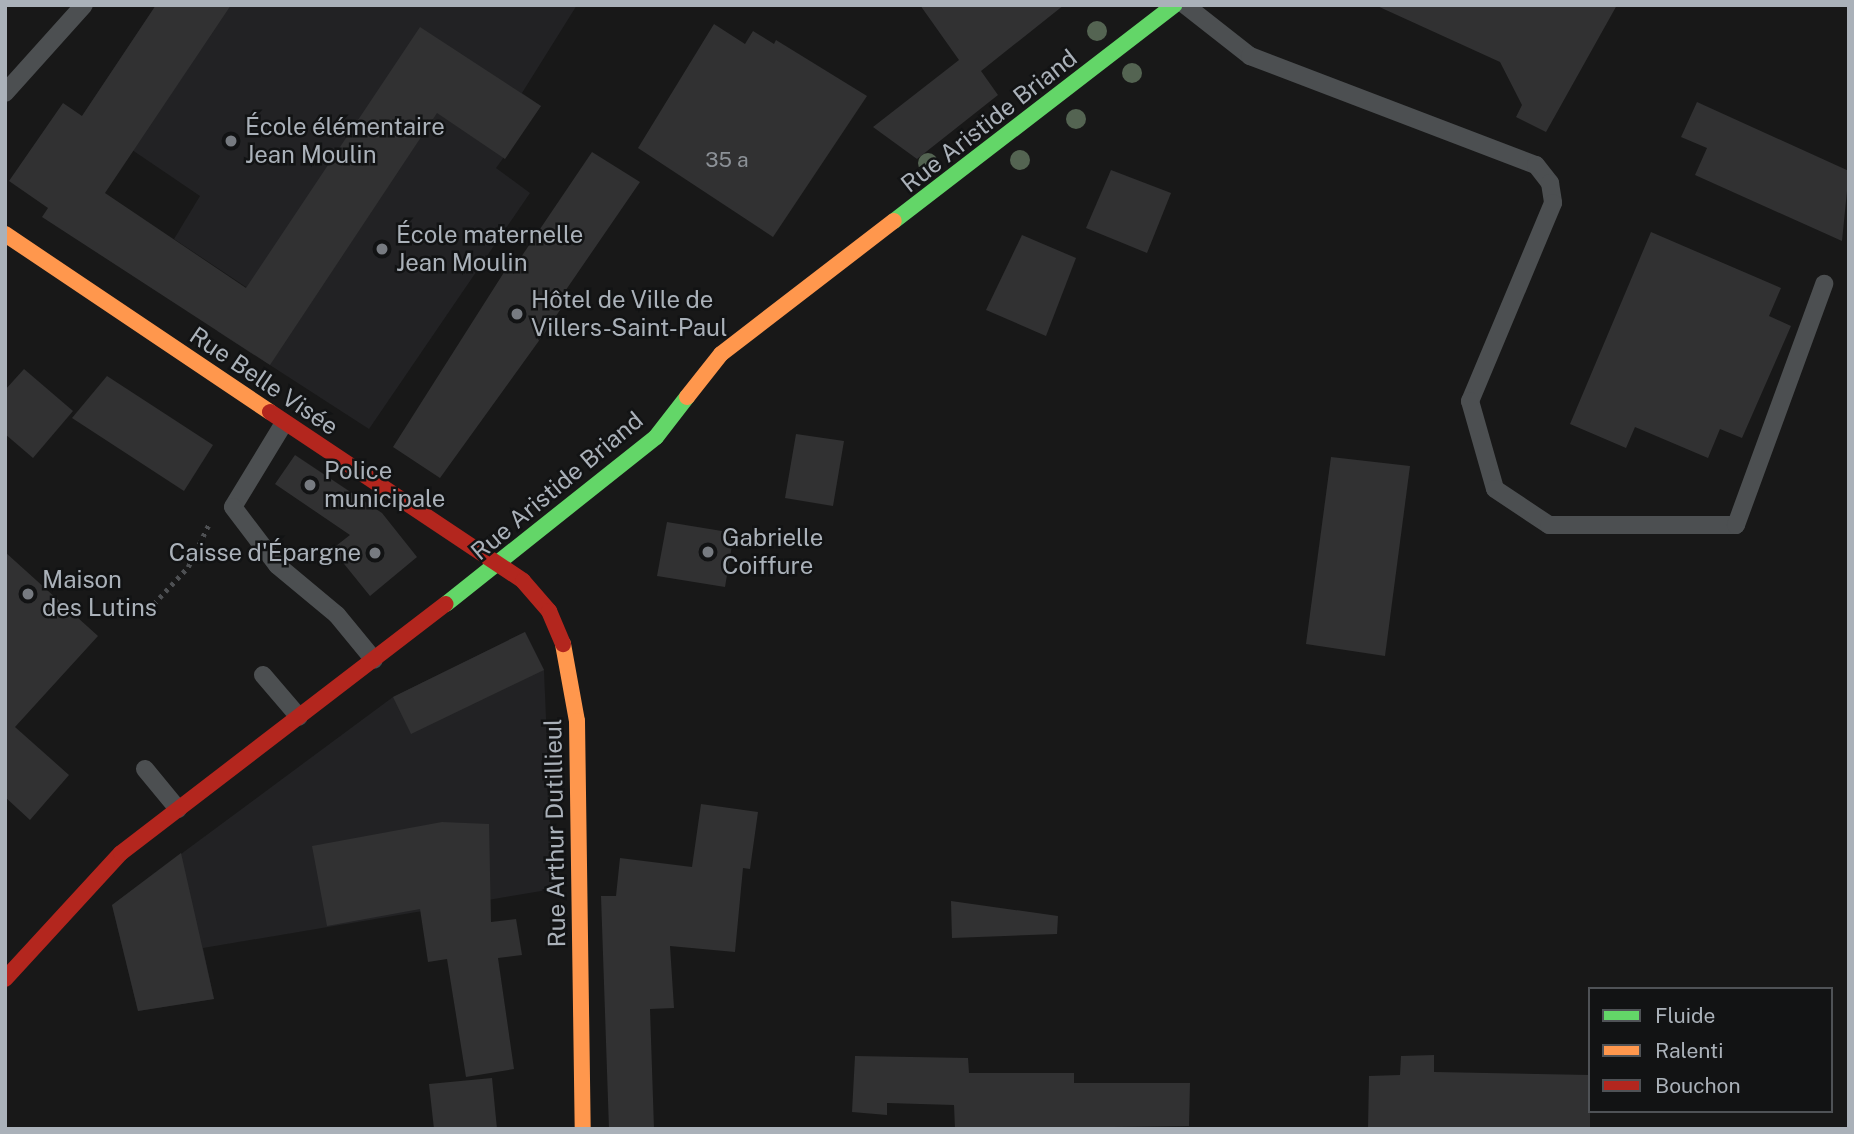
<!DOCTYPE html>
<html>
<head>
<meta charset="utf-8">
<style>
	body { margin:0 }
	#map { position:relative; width:1854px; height:1134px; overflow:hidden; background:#181818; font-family:"Public Sans",sans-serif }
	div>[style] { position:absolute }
	.built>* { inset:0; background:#222224 }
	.building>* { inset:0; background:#313132 }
	.path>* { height:4.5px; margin-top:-2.25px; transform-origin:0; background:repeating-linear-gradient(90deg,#4e5053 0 3.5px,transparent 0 8.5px) }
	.lane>* { height:18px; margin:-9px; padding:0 9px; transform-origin:9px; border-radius:9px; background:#4c4f51 }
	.fast>* { height:16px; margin:-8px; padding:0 8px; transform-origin:8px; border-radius:8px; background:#63d668 }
	.slow>* { height:16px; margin:-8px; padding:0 8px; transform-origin:8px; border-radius:8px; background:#ff974d }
	.jam>* { height:16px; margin:-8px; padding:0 8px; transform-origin:8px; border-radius:8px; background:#b3261e }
	.trees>* { width:20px; height:20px; margin:-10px; border-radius:50%; background:#546452 }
	.dots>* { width:19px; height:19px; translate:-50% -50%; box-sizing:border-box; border:4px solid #121314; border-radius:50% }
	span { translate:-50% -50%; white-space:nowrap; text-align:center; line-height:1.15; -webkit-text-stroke:5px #121314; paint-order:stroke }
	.number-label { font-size:21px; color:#8c9197 }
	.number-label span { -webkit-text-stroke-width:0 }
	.street-label { font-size:24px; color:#aab1b9 }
	.poi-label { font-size:24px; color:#aab1b9 }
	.left { translate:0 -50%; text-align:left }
	.right { translate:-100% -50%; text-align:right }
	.frame { position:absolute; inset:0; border:7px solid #aab1b9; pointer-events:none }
	.legend { position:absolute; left:1588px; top:987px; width:245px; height:126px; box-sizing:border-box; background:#121314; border:2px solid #4f5256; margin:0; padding:9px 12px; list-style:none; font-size:21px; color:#aab1b9 }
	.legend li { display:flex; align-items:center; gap:14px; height:35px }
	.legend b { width:35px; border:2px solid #4f5256 }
</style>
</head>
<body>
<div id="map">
	<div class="built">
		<i style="clip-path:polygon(156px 5px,577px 5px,522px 93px,541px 106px,496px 168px,530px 193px,369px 429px,217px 331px,246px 287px,174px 239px,200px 196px,82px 116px)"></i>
		<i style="clip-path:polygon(525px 632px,544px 670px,553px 889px,203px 948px,214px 999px,138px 1011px,112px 905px,393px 697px)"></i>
	</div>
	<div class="building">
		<i style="clip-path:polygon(156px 5px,231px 5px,105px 193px,246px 288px,420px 27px,541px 106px,505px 159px,437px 113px,270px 365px,42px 217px,48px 208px,9px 181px,63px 103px,82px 116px)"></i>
		<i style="clip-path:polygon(920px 5px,1064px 5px,981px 71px,998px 95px,917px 159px,873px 127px,959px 60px)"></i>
		<i style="clip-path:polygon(1375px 5px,1617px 5px,1546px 132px,1516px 117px,1522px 105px,1500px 62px)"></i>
		<i style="clip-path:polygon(714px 24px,745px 44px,753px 31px,774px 44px,776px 40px,867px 96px,773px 237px,638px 148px)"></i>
		<i style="clip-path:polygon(1697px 102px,1849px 171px,1842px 241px,1695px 175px,1707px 148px,1681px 137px)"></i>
		<i style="clip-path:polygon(592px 152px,640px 182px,559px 300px,564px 304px,546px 331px,440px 478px,393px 447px,508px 266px,513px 269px)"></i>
		<i style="clip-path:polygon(1111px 170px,1171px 193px,1147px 253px,1086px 228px)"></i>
		<i style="clip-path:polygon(1651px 232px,1781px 288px,1769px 316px,1791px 326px,1742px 438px,1720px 429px,1708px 458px,1635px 427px,1626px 448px,1570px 424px)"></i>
		<i style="clip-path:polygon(1022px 235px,1076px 258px,1046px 336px,986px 310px)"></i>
		<i style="clip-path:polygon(24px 369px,73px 411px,33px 458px,5px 434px,5px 390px)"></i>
		<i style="clip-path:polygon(107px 376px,213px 445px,184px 491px,72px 418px)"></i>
		<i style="clip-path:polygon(796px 434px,844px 441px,833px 506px,785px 498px)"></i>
		<i style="clip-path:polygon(295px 455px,382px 513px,417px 557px,370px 596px,332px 549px,350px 535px,275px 484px)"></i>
		<i style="clip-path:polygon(1331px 457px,1410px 466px,1385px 656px,1306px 644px)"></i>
		<i style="clip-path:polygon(667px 522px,734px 533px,725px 587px,657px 576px)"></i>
		<i style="clip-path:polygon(5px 552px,98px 636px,15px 727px,69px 775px,30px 820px,5px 797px)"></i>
		<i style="clip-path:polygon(525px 632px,544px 670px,411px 734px,393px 697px)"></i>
		<i style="clip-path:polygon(701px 804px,758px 812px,750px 869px,743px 868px,735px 952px,670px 946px,674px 1008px,650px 1009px,654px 1129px,609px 1129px,601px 896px,616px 896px,620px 858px,692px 867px)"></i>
		<i style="clip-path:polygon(442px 822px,489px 824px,491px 922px,516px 919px,522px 955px,498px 958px,514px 1069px,466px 1077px,447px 959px,428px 962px,420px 909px,327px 926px,312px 846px)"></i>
		<i style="clip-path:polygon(181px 853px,214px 999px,138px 1011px,112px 905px)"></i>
		<i style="clip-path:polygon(951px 901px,1058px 916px,1057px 934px,952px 938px)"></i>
		<i style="clip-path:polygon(1434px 1055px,1434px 1072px,1590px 1075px,1590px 1129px,1368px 1129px,1369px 1076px,1400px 1075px,1401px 1056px)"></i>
		<i style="clip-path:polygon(855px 1056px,968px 1058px,969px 1073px,1074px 1073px,1074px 1083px,1190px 1083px,1189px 1126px,955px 1129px,954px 1105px,887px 1103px,887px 1115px,852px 1112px)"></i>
		<i style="clip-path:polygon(492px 1078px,497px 1129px,434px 1129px,429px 1084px)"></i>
	</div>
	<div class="path">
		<i style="left:148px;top:610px;width:59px;rotate:-47.1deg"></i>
		<i style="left:188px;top:567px;width:48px;rotate:-64deg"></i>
	</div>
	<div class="lane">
		<i style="left:1185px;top:5px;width:83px;rotate:38.1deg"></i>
		<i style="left:1250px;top:56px;width:306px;rotate:20.9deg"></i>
		<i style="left:1536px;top:165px;width:23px;rotate:52deg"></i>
		<i style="left:1550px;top:183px;width:20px;rotate:81deg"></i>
		<i style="left:1553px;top:203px;width:215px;rotate:112.7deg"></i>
		<i style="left:1470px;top:401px;width:91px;rotate:74.1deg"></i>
		<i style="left:1495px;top:489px;width:65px;rotate:33.7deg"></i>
		<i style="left:1549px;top:525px;width:187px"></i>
		<i style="left:1736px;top:525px;width:257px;rotate:-69.9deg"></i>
		<i style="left:5px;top:93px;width:118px;rotate:-48.1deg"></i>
		<i style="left:284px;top:423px;width:98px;rotate:121.3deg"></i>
		<i style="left:233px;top:507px;width:73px;rotate:52.8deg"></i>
		<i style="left:277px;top:565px;width:78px;rotate:39.8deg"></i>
		<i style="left:337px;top:615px;width:58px;rotate:50.6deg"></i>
		<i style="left:263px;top:675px;width:55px;rotate:49.4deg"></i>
		<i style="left:145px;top:769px;width:52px;rotate:50.5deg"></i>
	</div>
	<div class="fast">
		<i style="left:894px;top:221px;width:354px;rotate:-37.6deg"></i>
		<i style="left:446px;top:604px;width:268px;rotate:-38.5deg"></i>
		<i style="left:656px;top:437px;width:51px;rotate:-52.2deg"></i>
	</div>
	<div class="slow">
		<i style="left:5px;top:234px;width:319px;rotate:33.9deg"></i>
		<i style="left:687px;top:397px;width:55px;rotate:-51.7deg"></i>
		<i style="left:721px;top:354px;width:218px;rotate:-37.6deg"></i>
		<i style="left:563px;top:644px;width:78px;rotate:79.7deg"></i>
		<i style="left:577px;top:721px;width:408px;rotate:89.2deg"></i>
	</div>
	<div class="jam">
		<i style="left:270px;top:412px;width:304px;rotate:33.7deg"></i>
		<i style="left:523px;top:581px;width:40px;rotate:49deg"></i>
		<i style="left:549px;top:611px;width:36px;rotate:67deg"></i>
		<i style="left:5px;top:979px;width:171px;rotate:-47.4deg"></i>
		<i style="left:121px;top:853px;width:409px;rotate:-37.5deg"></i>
	</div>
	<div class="trees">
		<i style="left:1097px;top:31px"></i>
		<i style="left:1132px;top:73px"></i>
		<i style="left:1076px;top:119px"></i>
		<i style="left:1020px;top:160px"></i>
		<i style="left:928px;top:163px"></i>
	</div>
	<div class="dots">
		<i style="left:231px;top:141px;background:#777b81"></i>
		<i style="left:382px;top:249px;background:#777b81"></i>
		<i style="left:517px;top:314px;background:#777b81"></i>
		<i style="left:310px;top:485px;background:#777b81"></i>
		<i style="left:708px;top:552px;background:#777b81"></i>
		<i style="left:375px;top:553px;background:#777b81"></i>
		<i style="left:28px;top:594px;background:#777b81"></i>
	</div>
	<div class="number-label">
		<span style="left:727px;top:160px">35 a</span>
	</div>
	<div class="street-label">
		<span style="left:989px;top:121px;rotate:-38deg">Rue Aristide Briand</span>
		<span style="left:264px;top:381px;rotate:34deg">Rue Belle Visée</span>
		<span style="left:557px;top:486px;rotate:-40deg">Rue Aristide Briand</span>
		<span style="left:555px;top:833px;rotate:-91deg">Rue Arthur Dutillieul</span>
	</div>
	<div class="poi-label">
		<span class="left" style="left:245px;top:141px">École élémentaire<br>Jean Moulin</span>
		<span class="left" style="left:396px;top:249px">École maternelle<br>Jean Moulin</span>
		<span class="left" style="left:531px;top:314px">Hôtel de Ville de<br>Villers-Saint-Paul</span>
		<span class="left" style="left:324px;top:485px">Police<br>municipale</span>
		<span class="left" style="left:722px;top:552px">Gabrielle<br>Coiffure</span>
		<span class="right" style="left:361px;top:553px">Caisse d'Épargne</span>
		<span class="left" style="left:42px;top:594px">Maison<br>des Lutins</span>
	</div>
	<div class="frame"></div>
	<ul class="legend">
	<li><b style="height:9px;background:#63d668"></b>Fluide</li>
	<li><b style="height:9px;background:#ff974d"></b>Ralenti</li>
	<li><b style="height:9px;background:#b3261e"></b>Bouchon</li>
	</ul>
</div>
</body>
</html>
